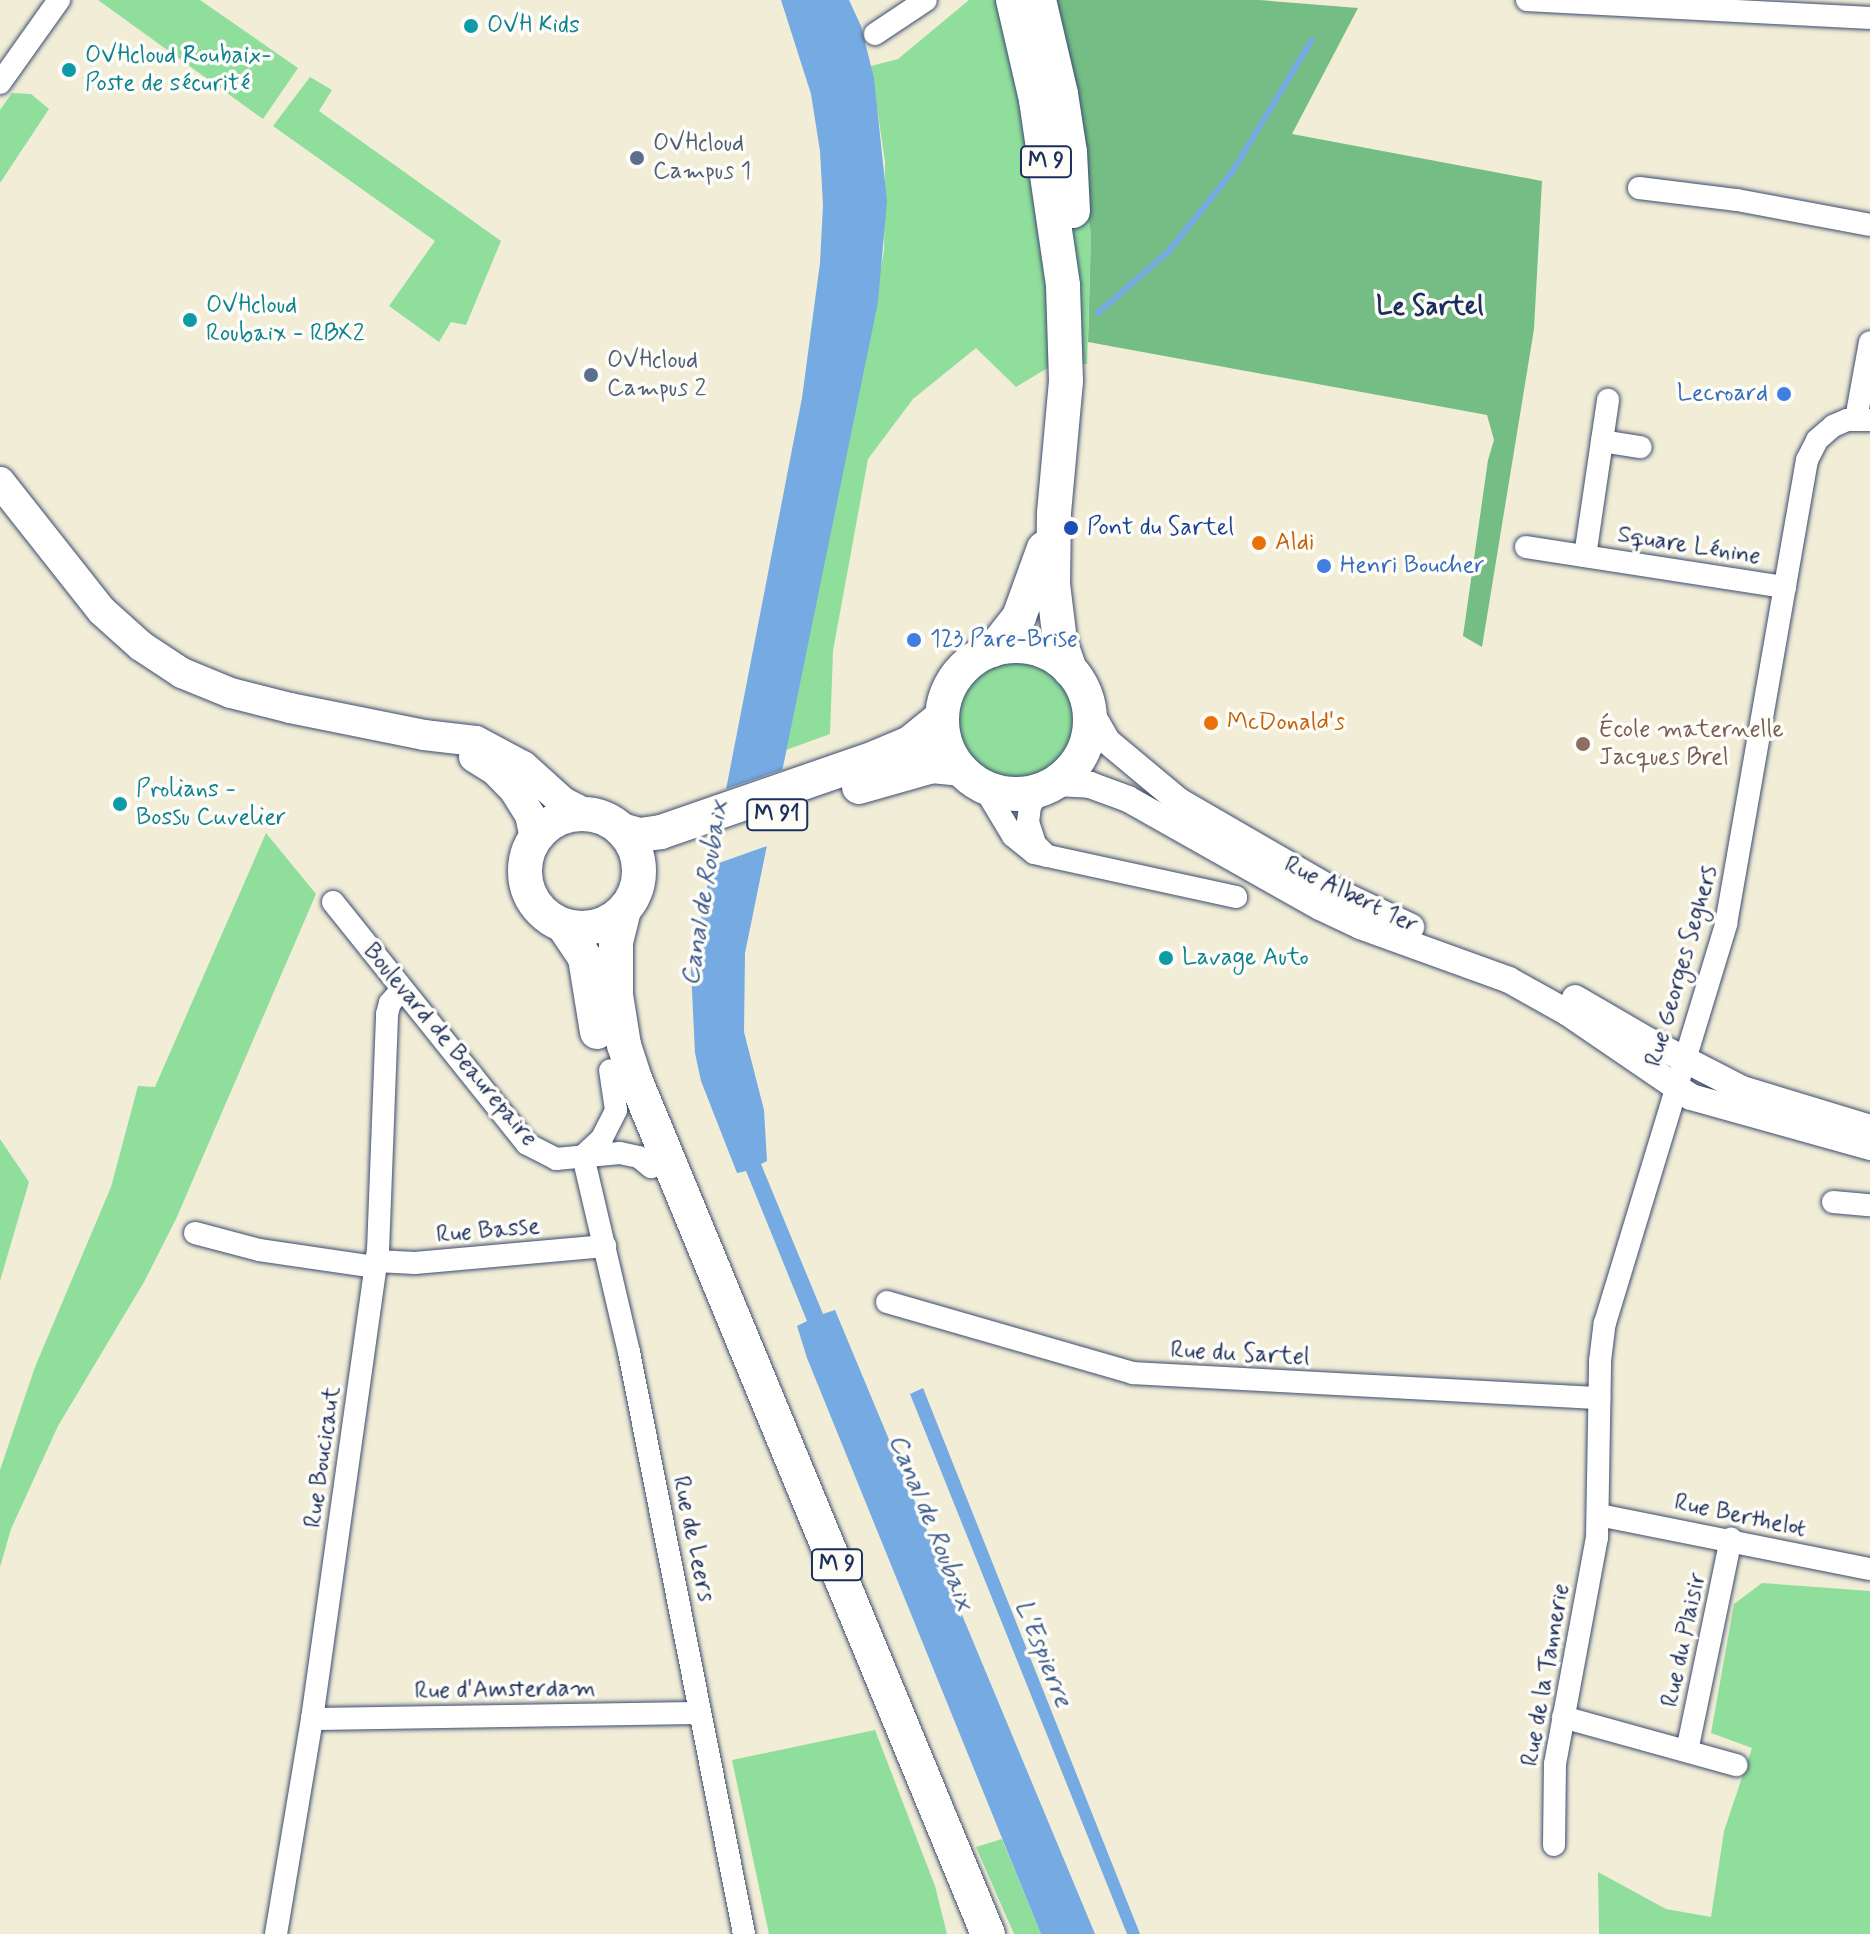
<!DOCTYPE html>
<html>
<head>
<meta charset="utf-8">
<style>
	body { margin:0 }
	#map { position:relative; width:1870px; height:1934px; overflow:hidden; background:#f1edd7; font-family:Mynerve,sans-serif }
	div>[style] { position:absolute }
	.green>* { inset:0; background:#90de9c }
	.round { border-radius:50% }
	.forest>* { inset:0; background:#74bd84 }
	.water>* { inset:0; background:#75aae2 }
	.pier>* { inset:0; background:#f1edd7 }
	.stream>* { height:6px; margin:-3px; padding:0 3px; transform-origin:3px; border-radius:3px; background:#75aae2 }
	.roads { filter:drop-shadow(0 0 2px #3b4c70) drop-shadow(0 0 2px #3b4c70) }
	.minor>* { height:22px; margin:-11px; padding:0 11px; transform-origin:11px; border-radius:11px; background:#fff }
	.tertiary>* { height:26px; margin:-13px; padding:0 13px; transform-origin:13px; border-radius:13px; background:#fff }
	.secondary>* { height:30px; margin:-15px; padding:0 15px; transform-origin:15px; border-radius:15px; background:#fff }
	.primary>* { height:34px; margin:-17px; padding:0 17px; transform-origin:17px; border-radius:17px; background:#fff }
	.primary>.ring { margin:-17px; padding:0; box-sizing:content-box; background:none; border:34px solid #fff; border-radius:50% }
	.dots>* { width:22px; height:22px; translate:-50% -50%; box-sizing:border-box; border:4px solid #fdfcf7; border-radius:50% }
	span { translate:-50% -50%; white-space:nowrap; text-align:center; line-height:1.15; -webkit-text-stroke:7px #fdfcf7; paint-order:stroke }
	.shield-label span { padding:2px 6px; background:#fdfcf7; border:2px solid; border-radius:6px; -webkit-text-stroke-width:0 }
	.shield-label { font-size:22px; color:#1b2f5e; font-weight:700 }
	.culture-label { font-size:24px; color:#0d838f }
	.left { translate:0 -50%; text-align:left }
	.service-label { font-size:24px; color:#4e5e75 }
	.shop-label { font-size:24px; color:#366cbe }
	.right { translate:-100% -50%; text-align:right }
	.transit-label { font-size:24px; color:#164399 }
	.food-label { font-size:24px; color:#c56008 }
	.street-label { font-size:24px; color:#1b2f5e }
	.education-label { font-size:24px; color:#785e54 }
	.neighbourhood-label { font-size:26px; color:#1b2f5e; font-weight:700 }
	.water-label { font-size:26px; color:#3a5a8c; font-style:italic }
</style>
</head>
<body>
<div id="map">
	<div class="green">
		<i style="clip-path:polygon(98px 0,200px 0,298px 68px,263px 119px)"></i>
		<i style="clip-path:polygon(969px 0,1057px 0,1091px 235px,1087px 364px,1051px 366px,1016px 387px,976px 348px,913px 399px,868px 459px,833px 651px,830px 734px,786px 750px,884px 251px,885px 162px,871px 66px,898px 59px)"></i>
		<i style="clip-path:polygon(310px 77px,332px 90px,319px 111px,501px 241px,466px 325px,451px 322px,439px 342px,389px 306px,435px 241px,273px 126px)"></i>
		<i style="clip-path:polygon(12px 93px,31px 94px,49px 109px,0 183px,0 110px)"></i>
		<i class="round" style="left:959px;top:663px;width:116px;height:116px"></i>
		<i style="clip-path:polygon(266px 833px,316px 894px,176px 1219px,144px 1282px,58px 1426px,11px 1529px,0 1567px,0 1470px,35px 1367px,111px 1187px,138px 1086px,155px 1087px)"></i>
		<i style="clip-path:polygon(0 1139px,29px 1182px,0 1281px)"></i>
		<i style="clip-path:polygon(1762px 1583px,1870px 1591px,1870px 1934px,1599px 1934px,1598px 1872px,1666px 1909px,1711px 1917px,1724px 1831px,1752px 1748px,1711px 1733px,1734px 1604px)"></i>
		<i style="clip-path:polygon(875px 1730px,935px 1886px,947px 1934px,769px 1934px,732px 1760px)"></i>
		<i style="clip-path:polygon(1002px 1839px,1041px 1934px,1014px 1934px,976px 1847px)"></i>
	</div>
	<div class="forest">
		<i style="clip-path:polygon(1057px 0,1259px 0,1358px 8px,1292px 134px,1542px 181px,1534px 329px,1482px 647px,1463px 636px,1488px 460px,1494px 440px,1487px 415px,1088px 342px,1091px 235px)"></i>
	</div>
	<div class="water">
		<i style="clip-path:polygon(781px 0,849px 0,861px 26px,874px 78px,887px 201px,878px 302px,745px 953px,744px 1032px,764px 1110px,767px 1161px,761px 1164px,823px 1314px,835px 1310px,1095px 1934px,1041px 1934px,807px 1358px,797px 1326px,807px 1321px,746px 1171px,737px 1173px,701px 1081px,695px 1053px,691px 970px,802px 398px,820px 263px,823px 205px,820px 151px,811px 94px)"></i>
		<i style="clip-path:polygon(923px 1388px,948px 1451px,1140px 1934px,1127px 1934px,910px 1394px)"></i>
	</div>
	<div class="pier">
		<i style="clip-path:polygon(787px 768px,770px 845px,705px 868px,720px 791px)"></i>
	</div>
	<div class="stream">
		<i style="left:1098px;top:313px;width:93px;rotate:-41.1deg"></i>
		<i style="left:1168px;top:252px;width:102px;rotate:-51.3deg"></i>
		<i style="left:1232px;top:172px;width:154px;rotate:-58.8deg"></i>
	</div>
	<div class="roads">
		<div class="minor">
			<i style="left:1527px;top:0;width:343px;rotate:3deg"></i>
			<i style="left:875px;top:34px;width:61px;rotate:-33.7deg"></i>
			<i style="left:0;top:83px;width:102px;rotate:-54.6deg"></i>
			<i style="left:1639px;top:188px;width:99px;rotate:7deg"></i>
			<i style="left:1737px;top:200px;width:135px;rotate:10.6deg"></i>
			<i style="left:1856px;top:419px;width:78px;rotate:-79.7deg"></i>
			<i style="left:1602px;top:441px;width:39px;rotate:9deg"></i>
			<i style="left:1526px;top:547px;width:262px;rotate:8.8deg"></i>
			<i style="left:1585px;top:556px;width:158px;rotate:-81.6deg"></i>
			<i style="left:983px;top:786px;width:58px;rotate:59deg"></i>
			<i style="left:1013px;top:836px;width:27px;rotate:39deg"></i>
			<i style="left:1034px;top:853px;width:207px;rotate:12.3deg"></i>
			<i style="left:1040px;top:791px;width:18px;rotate:124deg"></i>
			<i style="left:1030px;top:806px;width:16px;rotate:97deg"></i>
			<i style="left:1028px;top:822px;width:23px;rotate:72deg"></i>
			<i style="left:1035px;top:844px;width:17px;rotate:45deg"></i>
			<i style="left:333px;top:902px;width:310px;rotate:51.3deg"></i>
			<i style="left:527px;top:1144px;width:33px;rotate:27deg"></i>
			<i style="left:556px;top:1159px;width:64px;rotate:-5.4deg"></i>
			<i style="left:620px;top:1153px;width:19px;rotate:12deg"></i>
			<i style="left:639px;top:1157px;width:16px;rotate:40deg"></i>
			<i style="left:583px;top:1156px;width:201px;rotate:76.8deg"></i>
			<i style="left:629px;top:1352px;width:593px;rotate:78.82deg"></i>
			<i style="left:583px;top:1156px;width:26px;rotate:-43deg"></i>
			<i style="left:602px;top:1138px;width:31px;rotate:-63deg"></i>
			<i style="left:616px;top:1110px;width:40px;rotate:-98.5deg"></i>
			<i style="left:1833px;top:1202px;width:37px;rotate:5deg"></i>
			<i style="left:195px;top:1233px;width:66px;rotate:14.9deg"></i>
			<i style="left:259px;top:1250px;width:118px;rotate:8.3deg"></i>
			<i style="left:376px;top:1261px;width:39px;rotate:3deg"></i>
			<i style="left:415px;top:1263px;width:191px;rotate:-5.1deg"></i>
			<i style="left:887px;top:1302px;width:256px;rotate:16.1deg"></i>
			<i style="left:1133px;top:1373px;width:467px;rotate:3.1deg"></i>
			<i style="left:1599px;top:1515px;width:276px;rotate:11.3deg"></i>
			<i style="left:1563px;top:1717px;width:180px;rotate:15.5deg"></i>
			<i style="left:312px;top:1719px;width:388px;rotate:-0.9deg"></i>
			<i style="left:1687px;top:1751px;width:217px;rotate:-78.3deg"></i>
			<i style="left:1554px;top:1845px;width:81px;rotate:-89.3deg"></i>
			<i style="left:1555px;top:1764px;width:230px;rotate:-79.5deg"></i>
			<i style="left:1597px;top:1538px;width:177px;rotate:-89deg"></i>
			<i style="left:1600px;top:1361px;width:38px;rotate:-83deg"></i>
			<i style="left:1605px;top:1323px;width:417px;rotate:-73.1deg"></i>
			<i style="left:1726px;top:924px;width:471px;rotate:-80.1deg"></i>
			<i style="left:1807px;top:460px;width:22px;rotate:-63deg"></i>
			<i style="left:1817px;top:440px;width:21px;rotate:-41deg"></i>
			<i style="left:1833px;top:426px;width:15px;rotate:-23deg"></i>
			<i style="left:1847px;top:420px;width:23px"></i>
			<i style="left:276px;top:1934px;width:218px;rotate:-80.5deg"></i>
			<i style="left:312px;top:1719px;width:473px;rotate:-82deg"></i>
			<i style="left:378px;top:1251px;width:237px;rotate:-87.8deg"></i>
			<i style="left:387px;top:1014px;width:11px;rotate:-75deg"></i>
			<i style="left:390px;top:1003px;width:18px;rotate:-49deg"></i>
		</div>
		<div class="tertiary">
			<i style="left:1090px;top:711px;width:34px;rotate:60deg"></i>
			<i style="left:1107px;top:741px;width:94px;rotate:39.8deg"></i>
			<i style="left:1179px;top:801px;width:173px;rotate:30.1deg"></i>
			<i style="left:1329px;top:888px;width:91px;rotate:25.4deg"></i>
			<i style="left:1056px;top:783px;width:34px;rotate:3deg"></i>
			<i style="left:1090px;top:785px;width:40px;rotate:20.2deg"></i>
			<i style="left:1128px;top:799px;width:220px;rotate:29.4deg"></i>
			<i style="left:1320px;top:907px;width:44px;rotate:25.4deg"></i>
			<i style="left:1360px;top:926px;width:158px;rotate:19.9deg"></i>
			<i style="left:1509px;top:980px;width:68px;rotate:29.2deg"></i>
			<i style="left:1568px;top:1013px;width:149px;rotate:34.3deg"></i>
			<i style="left:1691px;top:1097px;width:186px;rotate:15.6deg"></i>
			<i style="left:1575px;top:998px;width:86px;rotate:30.2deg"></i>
			<i style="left:1649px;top:1041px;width:105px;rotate:27.3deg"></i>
			<i style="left:1742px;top:1089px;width:134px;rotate:16.9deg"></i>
		</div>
		<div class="secondary">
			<i style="left:0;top:482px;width:164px;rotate:51.7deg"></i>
			<i style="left:102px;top:611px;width:52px;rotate:41.9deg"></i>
			<i style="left:141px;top:646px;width:49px;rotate:33.4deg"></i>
			<i style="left:182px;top:673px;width:53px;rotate:22.2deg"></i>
			<i style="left:231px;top:693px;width:61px;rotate:14.3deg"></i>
			<i style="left:290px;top:708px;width:137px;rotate:11.4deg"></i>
			<i style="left:424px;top:735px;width:52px;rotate:6.6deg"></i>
			<i style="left:476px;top:741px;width:53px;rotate:28deg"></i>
			<i style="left:523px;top:766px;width:54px;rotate:42deg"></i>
			<i style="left:563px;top:802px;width:27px;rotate:27deg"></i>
			<i style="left:474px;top:757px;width:26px;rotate:32deg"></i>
			<i style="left:496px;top:771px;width:28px;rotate:46deg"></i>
			<i style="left:515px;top:791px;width:28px;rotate:58deg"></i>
			<i style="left:530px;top:815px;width:24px;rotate:78deg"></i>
		</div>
		<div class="primary">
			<i style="left:1013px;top:0;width:103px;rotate:77deg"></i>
			<i style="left:1036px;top:100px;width:188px;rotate:81.7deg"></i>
			<i style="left:1063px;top:286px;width:95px;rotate:88.2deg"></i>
			<i style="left:1066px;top:381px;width:133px;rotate:95.2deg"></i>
			<i style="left:1054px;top:513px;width:71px;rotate:90.8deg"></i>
			<i style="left:1053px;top:584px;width:57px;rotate:83deg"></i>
			<i style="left:1060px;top:641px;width:31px;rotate:71deg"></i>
			<i style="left:1039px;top:0;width:97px;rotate:76.8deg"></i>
			<i style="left:1061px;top:94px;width:59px;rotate:81.2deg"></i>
			<i style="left:1070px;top:152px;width:59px;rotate:87.1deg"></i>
			<i class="ring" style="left:942px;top:646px;width:114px;height:114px"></i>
			<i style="left:993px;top:650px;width:42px;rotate:-51.8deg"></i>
			<i style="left:1019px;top:617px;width:73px;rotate:-70.1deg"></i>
			<i style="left:859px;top:787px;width:76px;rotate:-16deg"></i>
			<i style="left:932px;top:766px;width:28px;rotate:6deg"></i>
			<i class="ring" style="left:525px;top:814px;width:80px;height:80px"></i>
			<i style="left:622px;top:830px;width:19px;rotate:16deg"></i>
			<i style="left:640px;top:835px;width:21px;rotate:-8deg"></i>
			<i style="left:661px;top:832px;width:229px;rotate:-19.1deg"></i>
			<i style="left:877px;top:757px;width:36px;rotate:-23deg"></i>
			<i style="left:910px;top:743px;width:41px;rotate:-39.1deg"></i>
			<i style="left:624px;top:910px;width:33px;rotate:104deg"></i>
			<i style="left:616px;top:942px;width:53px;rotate:90deg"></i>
			<i style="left:616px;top:995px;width:51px;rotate:80.9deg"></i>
			<i style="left:624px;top:1045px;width:36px;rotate:72deg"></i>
			<i style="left:635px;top:1079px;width:925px;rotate:67.57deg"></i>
			<i style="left:563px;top:925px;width:40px;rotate:56deg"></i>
			<i style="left:585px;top:958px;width:75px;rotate:80.8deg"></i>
		</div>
	</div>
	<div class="dots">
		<i style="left:471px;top:26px;background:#0f9aa8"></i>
		<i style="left:69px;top:70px;background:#0f9aa8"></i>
		<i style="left:637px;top:158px;background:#5c6f8a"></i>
		<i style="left:190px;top:320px;background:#0f9aa8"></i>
		<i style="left:591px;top:375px;background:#5c6f8a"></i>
		<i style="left:1784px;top:394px;background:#3f7fe0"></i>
		<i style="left:1071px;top:528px;background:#1a4fb4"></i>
		<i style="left:1259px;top:543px;background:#e8710a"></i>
		<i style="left:1324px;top:566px;background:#3f7fe0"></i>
		<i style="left:914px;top:640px;background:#3f7fe0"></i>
		<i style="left:1211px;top:723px;background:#e8710a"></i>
		<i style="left:1583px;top:744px;background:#8d6e63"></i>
		<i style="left:120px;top:804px;background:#0f9aa8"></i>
		<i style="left:1166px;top:958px;background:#0f9aa8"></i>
	</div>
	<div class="shield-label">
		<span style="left:1046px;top:162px">M 9</span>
		<span style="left:777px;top:815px">M 91</span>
		<span style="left:837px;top:1565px">M 9</span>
	</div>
	<div class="culture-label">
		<span class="left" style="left:487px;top:26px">OVH Kids</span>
		<span class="left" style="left:85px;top:70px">OVHcloud Roubaix-<br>Poste de sécurité</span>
		<span class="left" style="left:206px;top:320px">OVHcloud<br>Roubaix - RBX2</span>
		<span class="left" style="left:136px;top:804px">Prolians -<br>Bossu Cuvelier</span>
		<span class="left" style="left:1182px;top:958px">Lavage Auto</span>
	</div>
	<div class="service-label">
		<span class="left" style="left:653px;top:158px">OVHcloud<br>Campus 1</span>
		<span class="left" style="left:607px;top:375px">OVHcloud<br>Campus 2</span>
	</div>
	<div class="shop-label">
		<span class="right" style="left:1768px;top:394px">Lecroard</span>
		<span class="left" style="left:1340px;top:566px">Henri Boucher</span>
		<span class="left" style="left:930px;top:640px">123 Pare-Brise</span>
	</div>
	<div class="transit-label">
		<span class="left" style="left:1087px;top:528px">Pont du Sartel</span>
	</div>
	<div class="food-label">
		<span class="left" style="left:1275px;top:543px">Aldi</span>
		<span class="left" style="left:1227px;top:723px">McDonald's</span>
	</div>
	<div class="street-label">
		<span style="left:1689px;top:546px;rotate:9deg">Square Lénine</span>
		<span style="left:1351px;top:895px;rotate:26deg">Rue Albert 1er</span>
		<span style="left:1682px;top:966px;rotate:-74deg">Rue Georges Seghers</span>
		<span style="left:450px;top:1045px;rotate:50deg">Boulevard de Beaurepaire</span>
		<span style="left:488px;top:1231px;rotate:-5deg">Rue Basse</span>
		<span style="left:1240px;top:1354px;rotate:3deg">Rue du Sartel</span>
		<span style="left:323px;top:1457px;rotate:-82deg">Rue Boucicaut</span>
		<span style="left:1740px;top:1516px;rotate:12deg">Rue Berthelot</span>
		<span style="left:693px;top:1539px;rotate:78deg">Rue de Leers</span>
		<span style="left:1684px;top:1640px;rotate:-78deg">Rue du Plaisir</span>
		<span style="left:1546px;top:1675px;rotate:-80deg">Rue de la Tannerie</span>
		<span style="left:505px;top:1690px;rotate:-1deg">Rue d'Amsterdam</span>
	</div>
	<div class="education-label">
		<span class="left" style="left:1599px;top:744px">École maternelle<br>Jacques Brel</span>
	</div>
	<div class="neighbourhood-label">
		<span style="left:1430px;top:308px">Le Sartel</span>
	</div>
	<div class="water-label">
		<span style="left:706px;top:893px;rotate:-81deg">Canal de Roubaix</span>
		<span style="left:930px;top:1523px;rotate:68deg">Canal de Roubaix</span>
		<span style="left:1042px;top:1654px;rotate:68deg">L'Espierre</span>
	</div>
</div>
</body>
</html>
